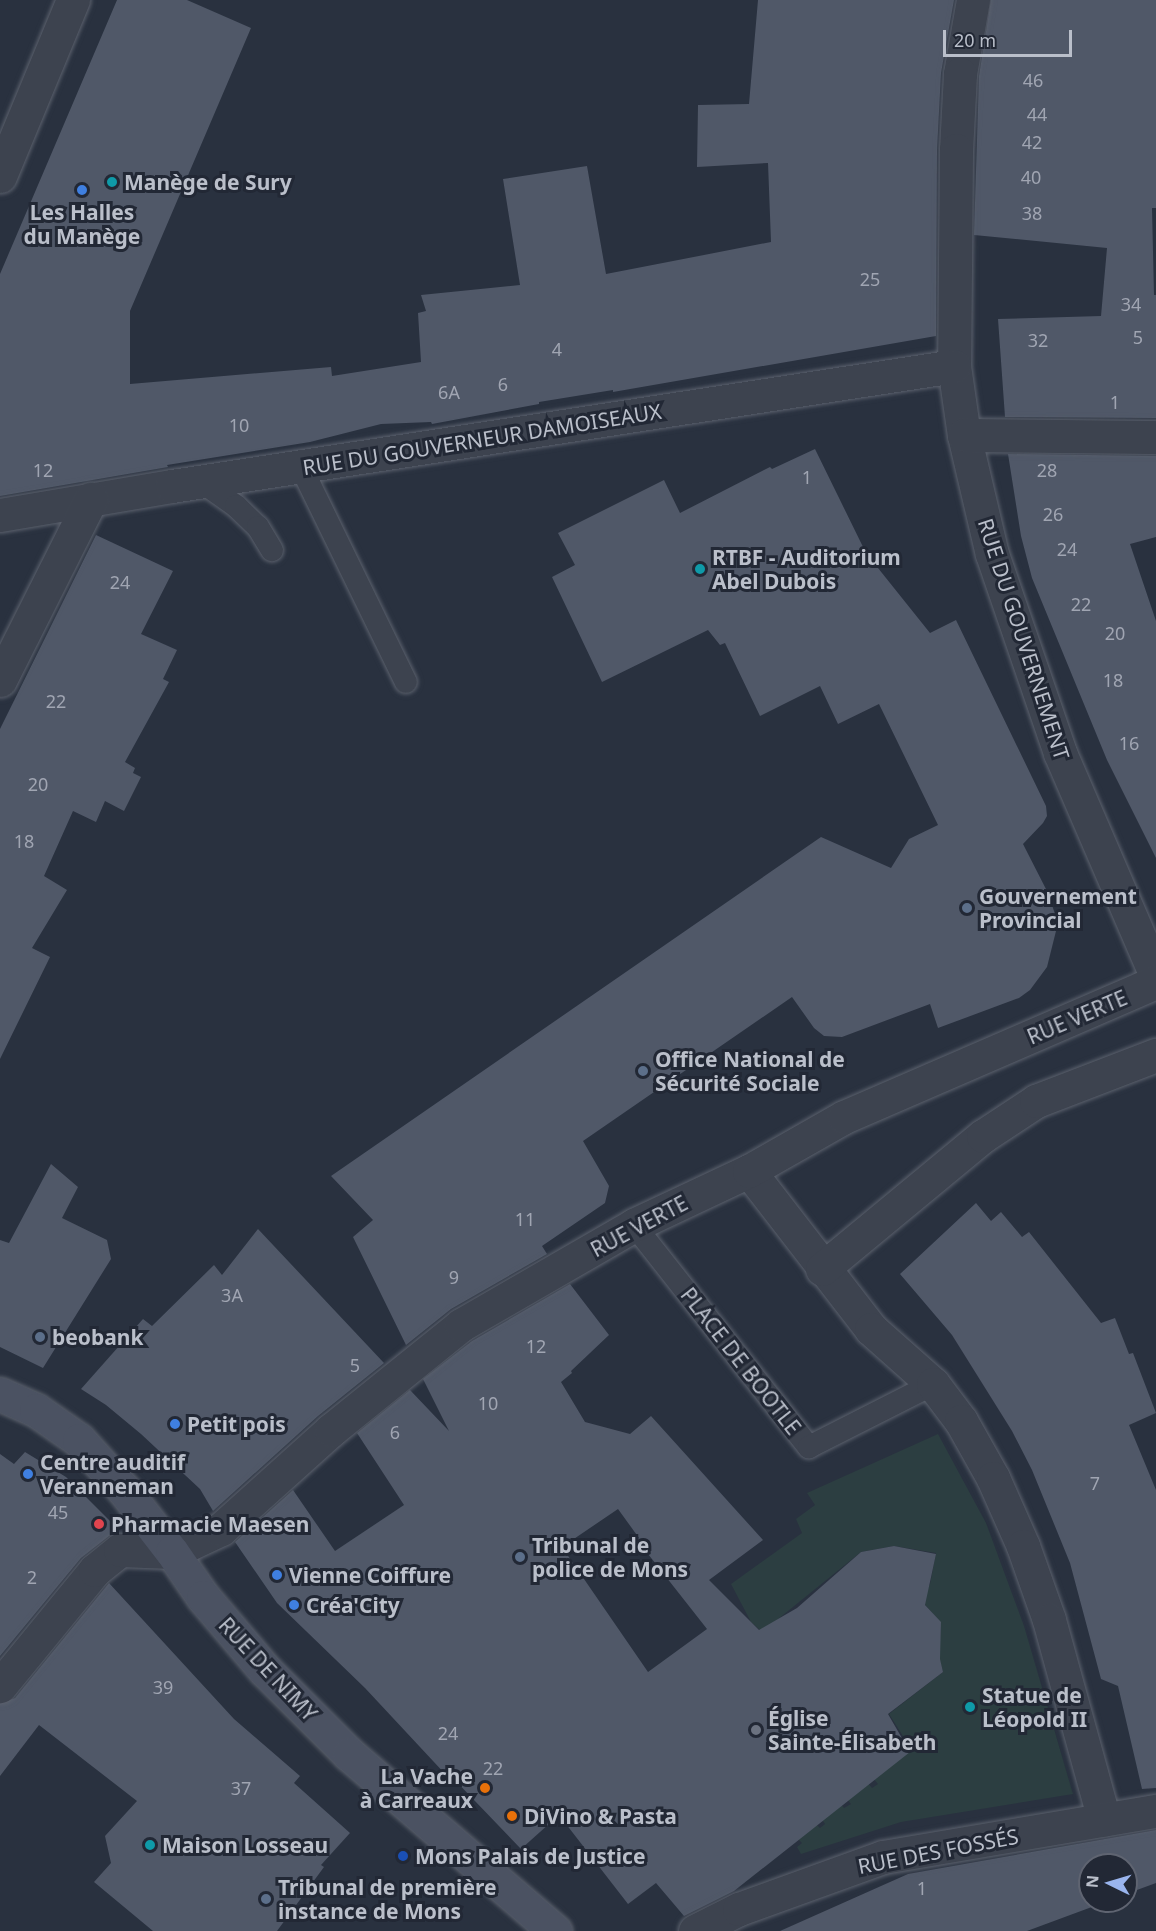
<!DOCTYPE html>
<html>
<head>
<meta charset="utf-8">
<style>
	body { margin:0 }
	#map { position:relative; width:1156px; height:1931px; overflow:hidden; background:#29313f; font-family:"Noto Sans",sans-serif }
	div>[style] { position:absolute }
	.green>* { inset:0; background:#2c3e41 }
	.building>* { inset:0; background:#505868 }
	.roads { filter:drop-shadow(0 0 2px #5b616d) drop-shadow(0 0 2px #5b616d) }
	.lane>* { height:22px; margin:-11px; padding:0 11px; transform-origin:11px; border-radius:11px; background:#3d434f }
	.street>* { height:33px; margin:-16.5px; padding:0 16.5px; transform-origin:16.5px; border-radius:16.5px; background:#3d434f }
	.secondary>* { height:33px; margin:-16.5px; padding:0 16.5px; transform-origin:16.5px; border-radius:16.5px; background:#4b5262 }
	.dots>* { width:16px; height:16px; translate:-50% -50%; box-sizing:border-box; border:3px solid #222835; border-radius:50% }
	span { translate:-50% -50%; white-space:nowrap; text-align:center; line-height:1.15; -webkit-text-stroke:6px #222835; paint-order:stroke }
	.number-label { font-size:18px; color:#a0a5b2 }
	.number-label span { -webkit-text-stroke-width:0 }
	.poi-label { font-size:21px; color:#babfca; font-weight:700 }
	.left { translate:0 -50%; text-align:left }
	.right { translate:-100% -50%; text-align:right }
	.street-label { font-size:21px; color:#babfca }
	.north { position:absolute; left:1078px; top:1853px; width:60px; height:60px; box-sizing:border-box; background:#222835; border:2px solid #5f6471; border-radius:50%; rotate:275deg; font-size:16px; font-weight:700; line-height:24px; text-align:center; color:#babfca }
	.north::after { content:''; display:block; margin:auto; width:21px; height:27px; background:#9ab5ee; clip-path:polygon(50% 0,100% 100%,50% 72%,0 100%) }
	.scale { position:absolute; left:943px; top:30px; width:129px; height:27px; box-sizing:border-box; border:3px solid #babfca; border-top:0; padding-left:8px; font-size:18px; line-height:21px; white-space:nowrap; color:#babfca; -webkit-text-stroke:4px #222835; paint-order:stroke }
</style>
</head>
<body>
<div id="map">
	<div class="green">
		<i style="clip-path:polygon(938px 1434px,986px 1523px,1024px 1626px,1073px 1794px,901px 1822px,801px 1854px,797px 1847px,802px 1843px,797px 1838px,815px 1823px,820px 1828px,825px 1824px,821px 1818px,840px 1803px,844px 1808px,851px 1804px,846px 1798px,867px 1782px,872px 1788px,878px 1784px,872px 1777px,874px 1771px,908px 1744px,889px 1714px,943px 1672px,939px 1657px,941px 1623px,921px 1600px,930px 1584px,936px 1553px,894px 1546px,861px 1552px,762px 1632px,751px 1622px,731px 1584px,802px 1533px,796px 1519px,815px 1505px,807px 1493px)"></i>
	</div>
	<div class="building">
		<i style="clip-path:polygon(117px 0,187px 0,251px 28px,130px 311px,130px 384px,331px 367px,332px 376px,421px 362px,418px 313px,426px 311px,421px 295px,520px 285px,503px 179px,587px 166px,606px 274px,771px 242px,768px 163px,697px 167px,698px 105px,749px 104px,758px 0,954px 0,941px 73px,937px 150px,936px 336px,613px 392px,613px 390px,539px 402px,539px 404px,432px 424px,431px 422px,381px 424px,310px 442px,167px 465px,168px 467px,0 496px,0 274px)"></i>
		<i style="clip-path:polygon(991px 0,1156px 0,1156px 208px,1152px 208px,1154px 295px,1156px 295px,1156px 418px,1005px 417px,998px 319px,1101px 316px,1107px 248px,974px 235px,979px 76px)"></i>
		<i style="clip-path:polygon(815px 449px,866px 553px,930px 633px,956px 620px,1046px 806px,1047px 816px,1043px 823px,1023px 844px,1048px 893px,1058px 923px,1047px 967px,1030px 990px,1019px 998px,938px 1028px,930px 1004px,842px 1037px,824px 1036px,814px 1028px,792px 997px,583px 1141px,609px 1186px,605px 1203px,542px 1246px,547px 1254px,451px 1309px,406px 1345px,353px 1237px,373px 1220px,331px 1176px,821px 837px,891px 868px,909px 839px,938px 825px,879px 704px,838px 724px,820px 686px,760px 716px,725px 643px,720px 645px,708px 630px,602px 682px,552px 577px,575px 565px,558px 533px,664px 480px,680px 513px,770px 467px,772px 469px)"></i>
		<i style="clip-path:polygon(1008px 454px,1156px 456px,1156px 537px,1130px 544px,1156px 621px,1156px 858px,1107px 760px,1032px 578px,1021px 536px)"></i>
		<i style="clip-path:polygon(96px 535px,173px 571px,141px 634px,177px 650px,163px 679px,169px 682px,125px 762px,135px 768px,133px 773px,141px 777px,124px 811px,105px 801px,96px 822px,73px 811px,44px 876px,67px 890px,32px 948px,50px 957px,0 1059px,0 729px)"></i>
		<i style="clip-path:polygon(51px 1164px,78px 1187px,62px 1218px,107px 1240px,111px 1259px,43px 1368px,0 1347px,0 1240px,9px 1243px)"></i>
		<i style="clip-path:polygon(976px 1203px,991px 1221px,1001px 1212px,1022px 1237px,1029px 1232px,1101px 1323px,1115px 1318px,1129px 1354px,1133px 1353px,1156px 1413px,1129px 1425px,1156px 1490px,1156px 1788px,1142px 1789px,1118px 1686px,1101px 1679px,1070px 1563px,1032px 1470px,1012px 1431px,952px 1335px,900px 1274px)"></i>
		<i style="clip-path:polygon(258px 1229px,384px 1363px,318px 1416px,213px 1511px,200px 1489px,141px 1434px,106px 1405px,81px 1389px,143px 1319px,152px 1326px,214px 1265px,222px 1275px)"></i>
		<i style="clip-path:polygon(evenodd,570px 1284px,609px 1335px,571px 1371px,572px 1373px,561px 1382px,585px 1422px,630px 1434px,651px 1416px,763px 1540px,709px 1580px,759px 1630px,797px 1608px,861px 1552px,894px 1546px,936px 1554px,925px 1605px,941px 1622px,940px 1659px,943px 1672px,888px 1714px,910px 1752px,734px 1891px,684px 1916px,656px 1883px,628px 1904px,559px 1815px,521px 1849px,450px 1775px,447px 1776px,365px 1688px,277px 1603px,235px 1542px,293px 1490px,335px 1551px,404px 1505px,357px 1433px,410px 1390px,449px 1431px,423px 1379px,472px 1341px,570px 1284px,618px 1509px,639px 1538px,637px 1540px,707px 1629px,648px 1672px,562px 1547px,618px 1509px)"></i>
		<i style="clip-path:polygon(25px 1452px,66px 1477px,118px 1529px,81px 1558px,0 1656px,0 1454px,14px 1464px)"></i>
		<i style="clip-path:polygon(109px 1583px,234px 1719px,300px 1776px,294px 1783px,350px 1833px,321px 1865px,324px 1867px,277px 1931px,153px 1931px,94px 1882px,111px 1863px,105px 1836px,137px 1801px,39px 1725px,0 1776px,0 1704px,15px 1698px)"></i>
		<i style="clip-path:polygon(1156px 1830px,1156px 1883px,1126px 1894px,1126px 1865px,1090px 1865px,1090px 1901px,1108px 1901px,1027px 1931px,780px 1931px,908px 1874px)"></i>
	</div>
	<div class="roads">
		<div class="lane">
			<i style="left:301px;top:467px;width:239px;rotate:64deg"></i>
			<i style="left:202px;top:482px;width:42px;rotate:35.2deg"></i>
			<i style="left:236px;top:506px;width:30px;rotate:44deg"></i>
			<i style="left:258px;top:527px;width:27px;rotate:59deg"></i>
			<i style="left:634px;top:1225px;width:283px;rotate:51.8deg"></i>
			<i style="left:809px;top:1447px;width:139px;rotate:-26.9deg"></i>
		</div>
		<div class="street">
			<i style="left:973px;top:0;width:75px;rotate:100deg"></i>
			<i style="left:960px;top:74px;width:76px;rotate:93deg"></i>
			<i style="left:956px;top:150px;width:216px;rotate:90.5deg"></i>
			<i style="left:954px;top:366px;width:70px;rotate:81.8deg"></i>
			<i style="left:964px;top:435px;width:122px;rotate:76.8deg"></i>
			<i style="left:992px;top:554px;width:210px;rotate:71.1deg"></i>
			<i style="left:1060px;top:753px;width:243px;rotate:66.7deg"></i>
			<i style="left:0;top:176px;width:191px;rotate:-67.5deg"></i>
			<i style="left:964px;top:435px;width:192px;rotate:0.6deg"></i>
			<i style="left:0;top:515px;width:174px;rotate:-9.6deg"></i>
			<i style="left:172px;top:486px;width:791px;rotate:-8.72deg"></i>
			<i style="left:0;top:680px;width:203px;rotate:-63.3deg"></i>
			<i style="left:749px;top:1171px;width:200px;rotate:52.3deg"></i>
			<i style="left:871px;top:1329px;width:83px;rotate:41.6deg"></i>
			<i style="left:933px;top:1384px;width:46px;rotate:52.9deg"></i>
			<i style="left:961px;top:1421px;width:65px;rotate:60.7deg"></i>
			<i style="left:993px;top:1478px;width:74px;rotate:66.2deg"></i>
			<i style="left:1023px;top:1546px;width:78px;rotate:70.6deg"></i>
			<i style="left:1049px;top:1620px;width:207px;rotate:74.6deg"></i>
			<i style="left:822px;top:1269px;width:209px;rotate:-39.6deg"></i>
			<i style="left:983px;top:1136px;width:64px;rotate:-33.4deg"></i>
			<i style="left:1036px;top:1101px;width:129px;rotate:-21deg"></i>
			<i style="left:0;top:1686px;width:150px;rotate:-50.7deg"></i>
			<i style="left:95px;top:1570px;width:32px;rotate:-39deg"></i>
			<i style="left:120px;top:1550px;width:52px;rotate:2.2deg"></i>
			<i style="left:172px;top:1552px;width:54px;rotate:-25.1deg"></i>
			<i style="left:221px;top:1529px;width:148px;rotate:-42deg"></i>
			<i style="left:331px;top:1430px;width:167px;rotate:-38.9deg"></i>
			<i style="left:461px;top:1325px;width:200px;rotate:-30deg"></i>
			<i style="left:634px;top:1225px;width:127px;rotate:-25.2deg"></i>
			<i style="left:749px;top:1171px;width:109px;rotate:-29.6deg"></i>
			<i style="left:844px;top:1117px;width:340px;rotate:-23.4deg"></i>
			<i style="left:695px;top:1931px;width:49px;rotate:-26.6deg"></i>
			<i style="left:739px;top:1909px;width:153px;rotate:-19.9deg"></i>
			<i style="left:883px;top:1857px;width:277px;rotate:-9.6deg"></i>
		</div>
		<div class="secondary">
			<i style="left:0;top:1394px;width:39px;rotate:24deg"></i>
			<i style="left:36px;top:1410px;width:52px;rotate:34.9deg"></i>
			<i style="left:79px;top:1440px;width:67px;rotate:48deg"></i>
			<i style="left:124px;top:1490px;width:78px;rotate:52.3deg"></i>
			<i style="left:172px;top:1552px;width:55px;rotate:55.4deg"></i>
			<i style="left:203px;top:1597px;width:96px;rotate:49.7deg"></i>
			<i style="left:265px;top:1670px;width:119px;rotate:45deg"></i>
			<i style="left:349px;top:1754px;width:272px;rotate:40.7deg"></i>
		</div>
	</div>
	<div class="dots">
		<i style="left:112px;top:182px;background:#0f9aa8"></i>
		<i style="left:82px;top:190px;background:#3f7fe0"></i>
		<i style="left:700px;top:569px;background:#0f9aa8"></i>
		<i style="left:967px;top:908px;background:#5c6f8a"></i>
		<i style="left:643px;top:1071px;background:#5c6f8a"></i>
		<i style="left:40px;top:1337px;background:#5c6f8a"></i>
		<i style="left:175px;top:1424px;background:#3f7fe0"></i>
		<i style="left:28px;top:1474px;background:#3f7fe0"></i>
		<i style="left:99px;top:1524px;background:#e0444e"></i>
		<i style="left:520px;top:1557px;background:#5c6f8a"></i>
		<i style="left:277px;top:1575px;background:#3f7fe0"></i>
		<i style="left:294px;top:1605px;background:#3f7fe0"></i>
		<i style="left:970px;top:1707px;background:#0f9aa8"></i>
		<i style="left:756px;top:1730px;background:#6b7280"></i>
		<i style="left:485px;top:1788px;background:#e8710a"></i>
		<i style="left:512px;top:1816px;background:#e8710a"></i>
		<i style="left:150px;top:1845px;background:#0f9aa8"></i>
		<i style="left:403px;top:1856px;background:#1a4fb4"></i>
		<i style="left:266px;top:1899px;background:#5c6f8a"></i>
	</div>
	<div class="number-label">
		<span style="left:1033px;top:80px">46</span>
		<span style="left:1037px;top:114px">44</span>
		<span style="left:1032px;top:142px">42</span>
		<span style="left:1031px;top:177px">40</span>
		<span style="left:1032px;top:213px">38</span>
		<span style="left:870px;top:279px">25</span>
		<span style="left:1131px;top:304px">34</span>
		<span style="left:1138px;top:337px">5</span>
		<span style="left:1038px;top:340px">32</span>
		<span style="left:557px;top:349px">4</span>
		<span style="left:503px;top:384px">6</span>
		<span style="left:449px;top:392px">6A</span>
		<span style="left:1115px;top:402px">1</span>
		<span style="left:239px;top:425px">10</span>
		<span style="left:43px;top:470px">12</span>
		<span style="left:1047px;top:470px">28</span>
		<span style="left:807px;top:477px">1</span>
		<span style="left:1053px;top:514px">26</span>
		<span style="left:1067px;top:549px">24</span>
		<span style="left:120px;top:582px">24</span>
		<span style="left:1081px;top:604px">22</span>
		<span style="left:1115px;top:633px">20</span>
		<span style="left:1113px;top:680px">18</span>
		<span style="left:56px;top:701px">22</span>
		<span style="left:1129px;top:743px">16</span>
		<span style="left:38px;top:784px">20</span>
		<span style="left:24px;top:841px">18</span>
		<span style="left:525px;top:1219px">11</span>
		<span style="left:454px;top:1277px">9</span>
		<span style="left:232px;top:1295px">3A</span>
		<span style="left:536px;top:1346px">12</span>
		<span style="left:355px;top:1365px">5</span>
		<span style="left:488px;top:1403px">10</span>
		<span style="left:395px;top:1432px">6</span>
		<span style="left:1095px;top:1483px">7</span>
		<span style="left:58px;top:1512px">45</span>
		<span style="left:32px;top:1577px">2</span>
		<span style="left:163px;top:1687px">39</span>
		<span style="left:448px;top:1733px">24</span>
		<span style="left:493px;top:1768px">22</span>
		<span style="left:241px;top:1788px">37</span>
		<span style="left:922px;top:1888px">1</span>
	</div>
	<div class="poi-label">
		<span class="left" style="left:124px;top:182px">Manège de Sury</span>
		<span style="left:82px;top:224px">Les Halles<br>du Manège</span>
		<span class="left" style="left:712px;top:569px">RTBF - Auditorium<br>Abel Dubois</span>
		<span class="left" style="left:979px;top:908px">Gouvernement<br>Provincial</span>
		<span class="left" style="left:655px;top:1071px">Office National de<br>Sécurité Sociale</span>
		<span class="left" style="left:52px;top:1337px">beobank</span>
		<span class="left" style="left:187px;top:1424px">Petit pois</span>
		<span class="left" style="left:40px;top:1474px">Centre auditif<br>Veranneman</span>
		<span class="left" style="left:111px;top:1524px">Pharmacie Maesen</span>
		<span class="left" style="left:532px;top:1557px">Tribunal de<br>police de Mons</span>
		<span class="left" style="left:289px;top:1575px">Vienne Coiffure</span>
		<span class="left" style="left:306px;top:1605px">Créa'City</span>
		<span class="left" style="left:982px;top:1707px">Statue de<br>Léopold II</span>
		<span class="left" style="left:768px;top:1730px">Église<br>Sainte-Élisabeth</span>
		<span class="right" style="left:473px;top:1788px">La Vache<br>à Carreaux</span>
		<span class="left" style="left:524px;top:1816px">DiVino &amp; Pasta</span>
		<span class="left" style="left:162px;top:1845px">Maison Losseau</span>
		<span class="left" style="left:415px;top:1856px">Mons Palais de Justice</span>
		<span class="left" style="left:278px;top:1899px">Tribunal de première<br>instance de Mons</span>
	</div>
	<div class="street-label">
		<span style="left:482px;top:439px;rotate:-9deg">RUE DU GOUVERNEUR DAMOISEAUX</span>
		<span style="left:1024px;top:639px;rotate:72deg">RUE DU GOUVERNEMENT</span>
		<span style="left:1077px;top:1017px;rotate:-23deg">RUE VERTE</span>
		<span style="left:639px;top:1226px;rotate:-28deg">RUE VERTE</span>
		<span style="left:741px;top:1361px;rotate:52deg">PLACE DE BOOTLE</span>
		<span style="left:268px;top:1669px;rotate:47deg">RUE DE NIMY</span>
		<span style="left:938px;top:1851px;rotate:-11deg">RUE DES FOSSÉS</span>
	</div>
	<div class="north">N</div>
	<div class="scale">20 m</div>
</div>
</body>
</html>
